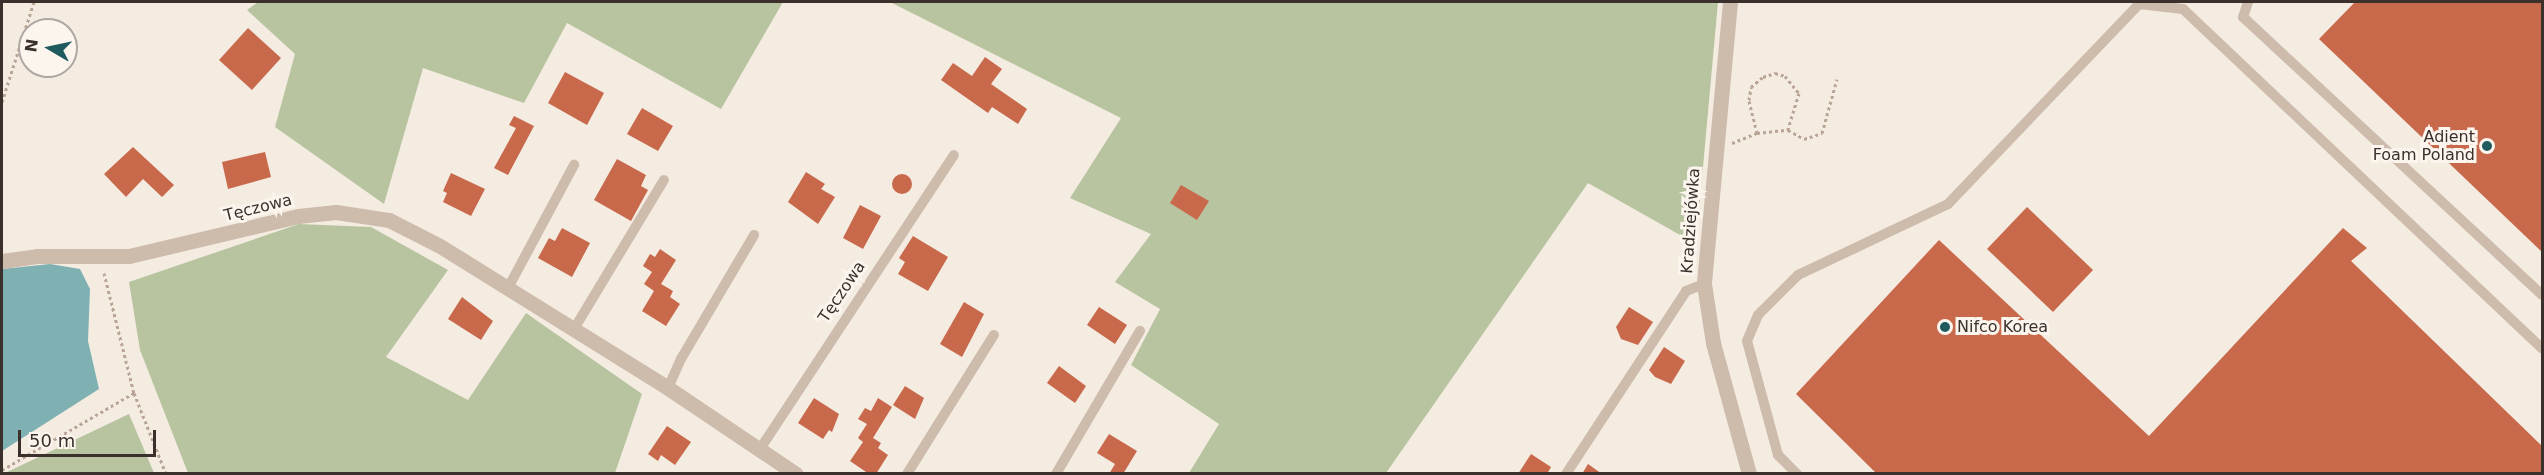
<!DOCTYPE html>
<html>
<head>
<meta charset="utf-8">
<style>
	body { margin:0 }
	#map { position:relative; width:2544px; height:475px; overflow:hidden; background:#f4ebe1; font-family:"DejaVu Sans",sans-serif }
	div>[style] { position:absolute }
	.green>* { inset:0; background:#b8c4a0 }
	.water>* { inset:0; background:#7fb0b2 }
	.building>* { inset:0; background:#c8694b }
	.round { border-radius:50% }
	.path>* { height:3px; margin-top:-1.5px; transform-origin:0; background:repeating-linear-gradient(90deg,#b9a596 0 3px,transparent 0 6px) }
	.service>* { height:10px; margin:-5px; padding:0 5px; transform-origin:5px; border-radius:5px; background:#cdbbac }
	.minor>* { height:15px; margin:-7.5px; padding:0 7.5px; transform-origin:7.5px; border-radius:7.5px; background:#cdbbac }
	.dots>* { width:16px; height:16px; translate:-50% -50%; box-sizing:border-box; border:3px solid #fbf5ee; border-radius:50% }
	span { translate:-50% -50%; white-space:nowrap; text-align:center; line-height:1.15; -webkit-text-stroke:6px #fbf5ee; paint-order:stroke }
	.poi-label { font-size:16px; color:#3b302b }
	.right { translate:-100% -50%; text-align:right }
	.left { translate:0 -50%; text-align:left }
	.street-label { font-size:16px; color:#3b302b }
	.frame { position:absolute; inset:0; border:3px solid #3b302b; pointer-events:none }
	.north { position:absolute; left:18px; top:18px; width:60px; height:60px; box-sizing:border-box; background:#fbf5ee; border:2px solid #aea6a0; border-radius:50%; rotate:279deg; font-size:16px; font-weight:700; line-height:24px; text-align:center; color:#3b302b }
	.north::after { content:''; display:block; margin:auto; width:21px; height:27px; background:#1f5a5e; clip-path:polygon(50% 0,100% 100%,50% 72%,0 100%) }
	.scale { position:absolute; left:18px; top:430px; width:138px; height:27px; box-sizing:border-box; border:3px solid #3b302b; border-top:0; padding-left:8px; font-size:18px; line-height:21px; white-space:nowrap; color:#3b302b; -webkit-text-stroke:4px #fbf5ee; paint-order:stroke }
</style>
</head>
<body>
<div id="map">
	<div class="green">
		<i style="clip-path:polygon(258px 2px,783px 2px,721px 109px,567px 23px,524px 103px,423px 68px,384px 204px,275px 127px,295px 54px,247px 10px)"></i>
		<i style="clip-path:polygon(890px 2px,1718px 2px,1696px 244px,1588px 183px,1386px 473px,1189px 473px,1219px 424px,1131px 365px,1160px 309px,1115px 282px,1151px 234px,1070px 198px,1121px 118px)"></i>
		<i style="clip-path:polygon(299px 224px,371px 227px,448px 270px,386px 357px,468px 400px,526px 313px,642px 394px,615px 473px,188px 473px,140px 350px,129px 282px)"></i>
		<i style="clip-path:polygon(129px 414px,154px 473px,5px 473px)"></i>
	</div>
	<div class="water">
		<i style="clip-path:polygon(50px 264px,80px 269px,90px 289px,88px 341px,99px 389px,2px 451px,2px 269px)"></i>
	</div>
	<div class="building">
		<i style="clip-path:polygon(2355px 2px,2542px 2px,2542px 252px,2319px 39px)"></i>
		<i style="clip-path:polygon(248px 28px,281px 58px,252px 90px,219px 60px)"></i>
		<i style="clip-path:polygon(985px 57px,1002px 69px,991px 84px,1027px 109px,1018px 124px,992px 107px,988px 113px,941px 80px,953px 63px,972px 76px)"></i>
		<i style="clip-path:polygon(565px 72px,604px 93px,587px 125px,548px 103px)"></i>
		<i style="clip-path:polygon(642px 108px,673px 126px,658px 151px,627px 134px)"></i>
		<i style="clip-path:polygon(514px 116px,534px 126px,508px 175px,494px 168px,516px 128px,509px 125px)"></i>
		<i style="clip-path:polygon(133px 147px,174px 185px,162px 197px,143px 179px,126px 197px,104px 174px)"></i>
		<i style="clip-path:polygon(265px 152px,271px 177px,228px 189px,222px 162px)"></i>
		<i style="clip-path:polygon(617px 159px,646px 175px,641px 186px,648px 190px,631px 221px,594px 200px)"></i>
		<i style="clip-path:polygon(806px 172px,825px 184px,821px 189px,835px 197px,818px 224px,788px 202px)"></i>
		<i style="clip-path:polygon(451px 173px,485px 189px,471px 216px,443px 202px,447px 193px,443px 191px)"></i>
		<i class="round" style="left:892px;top:174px;width:20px;height:20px"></i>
		<i style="clip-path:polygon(1181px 185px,1209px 201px,1197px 220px,1170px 203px)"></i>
		<i style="clip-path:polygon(860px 205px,881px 216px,863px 249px,843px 238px)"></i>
		<i style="clip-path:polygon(2027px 207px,2093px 270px,2053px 312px,1987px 249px)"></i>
		<i style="clip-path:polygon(562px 228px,590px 243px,572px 277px,538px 258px,549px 238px,555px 241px)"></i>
		<i style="clip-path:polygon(2343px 228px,2367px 248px,2351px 261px,2542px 446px,2542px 474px,1877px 474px,1796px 394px,1939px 240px,2149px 436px)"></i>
		<i style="clip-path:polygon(913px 236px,948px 257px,928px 291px,898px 274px,905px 262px,899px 258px)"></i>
		<i style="clip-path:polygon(660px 249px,676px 260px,661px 284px,673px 291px,670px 297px,680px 304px,666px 326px,642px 311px,654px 291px,644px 284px,652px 272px,643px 266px,650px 254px,655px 257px)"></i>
		<i style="clip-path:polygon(462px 297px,493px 321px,481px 340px,448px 319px)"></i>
		<i style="clip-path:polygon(964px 302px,984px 314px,962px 357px,940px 344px)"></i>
		<i style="clip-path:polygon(1099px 307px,1127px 325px,1115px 344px,1087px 325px)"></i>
		<i style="clip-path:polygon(1629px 307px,1653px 322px,1638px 345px,1621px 339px,1616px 327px)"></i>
		<i style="clip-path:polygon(1664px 347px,1685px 361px,1671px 384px,1655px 377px,1649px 370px)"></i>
		<i style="clip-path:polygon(1059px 366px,1086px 386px,1075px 403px,1047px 383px)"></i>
		<i style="clip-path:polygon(905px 386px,924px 398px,915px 419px,893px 405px)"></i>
		<i style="clip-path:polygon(814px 398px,839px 414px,832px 432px,829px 430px,823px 439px,798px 423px)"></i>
		<i style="clip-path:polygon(878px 398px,892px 407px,873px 438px,881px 443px,878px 448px,888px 455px,876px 474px,869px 474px,850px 461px,863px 442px,858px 438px,867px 424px,858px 419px,865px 408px,871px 411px)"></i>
		<i style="clip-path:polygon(667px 426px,691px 442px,675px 465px,661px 455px,658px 461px,648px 454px)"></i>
		<i style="clip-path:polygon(1109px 434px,1137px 451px,1123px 474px,1109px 474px,1115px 464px,1097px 453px)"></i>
		<i style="clip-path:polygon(1531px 454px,1551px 467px,1547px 474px,1518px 474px)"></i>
		<i style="clip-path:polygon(1588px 464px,1602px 474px,1582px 474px)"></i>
	</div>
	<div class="path">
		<i style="left:2px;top:102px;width:105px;rotate:-72.3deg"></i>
		<i style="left:1757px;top:133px;width:34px;rotate:-104deg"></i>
		<i style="left:1749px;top:100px;width:13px;rotate:-81deg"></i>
		<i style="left:1751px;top:87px;width:16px;rotate:-40deg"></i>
		<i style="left:1763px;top:77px;width:13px;rotate:-18deg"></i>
		<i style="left:1775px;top:73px;width:10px;rotate:17deg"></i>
		<i style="left:1785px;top:76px;width:22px;rotate:51deg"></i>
		<i style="left:1799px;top:93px;width:39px;rotate:107deg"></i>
		<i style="left:1732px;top:143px;width:27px;rotate:-22deg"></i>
		<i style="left:1757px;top:133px;width:31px;rotate:-6deg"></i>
		<i style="left:1788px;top:130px;width:18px;rotate:29deg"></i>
		<i style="left:1804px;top:139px;width:19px;rotate:-18deg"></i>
		<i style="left:1822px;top:133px;width:56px;rotate:-74.5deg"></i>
		<i style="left:104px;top:273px;width:124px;rotate:76deg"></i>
		<i style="left:134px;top:393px;width:87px;rotate:68.4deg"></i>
		<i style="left:2px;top:470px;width:153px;rotate:-30.3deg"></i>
	</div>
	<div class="service">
		<i style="left:2248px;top:2px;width:16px;rotate:108deg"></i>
		<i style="left:2243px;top:17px;width:408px;rotate:42.9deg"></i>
		<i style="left:508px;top:288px;width:140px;rotate:-61.8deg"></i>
		<i style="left:574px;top:329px;width:174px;rotate:-58.9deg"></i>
		<i style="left:668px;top:388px;width:32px;rotate:-66deg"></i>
		<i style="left:681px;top:359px;width:144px;rotate:-59.5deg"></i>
		<i style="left:760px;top:449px;width:352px;rotate:-56.6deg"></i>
		<i style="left:907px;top:474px;width:164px;rotate:-58deg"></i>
		<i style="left:1056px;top:474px;width:166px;rotate:-59.6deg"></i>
		<i style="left:1566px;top:474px;width:219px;rotate:-56.7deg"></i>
		<i style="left:1686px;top:291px;width:19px;rotate:-21deg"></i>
		<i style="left:1797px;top:474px;width:27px;rotate:-135deg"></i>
		<i style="left:1778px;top:455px;width:118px;rotate:-105.2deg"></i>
		<i style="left:1747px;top:341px;width:28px;rotate:-67deg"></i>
		<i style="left:1758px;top:315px;width:57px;rotate:-45deg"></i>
		<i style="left:1798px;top:275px;width:166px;rotate:-25.3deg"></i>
		<i style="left:1948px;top:204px;width:277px;rotate:-46.3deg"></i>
		<i style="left:2139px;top:4px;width:44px;rotate:6.5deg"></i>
		<i style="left:2183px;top:9px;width:494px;rotate:43.4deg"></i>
	</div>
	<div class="minor">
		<i style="left:1730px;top:2px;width:283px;rotate:95.3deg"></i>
		<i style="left:1704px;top:284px;width:60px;rotate:81.3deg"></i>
		<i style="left:1713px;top:343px;width:136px;rotate:74.6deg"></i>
		<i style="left:2px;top:261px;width:35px;rotate:-8deg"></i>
		<i style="left:37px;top:256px;width:92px"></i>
		<i style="left:129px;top:256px;width:174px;rotate:-13.3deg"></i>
		<i style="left:298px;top:216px;width:38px;rotate:-6deg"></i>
		<i style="left:336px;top:212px;width:54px;rotate:8.6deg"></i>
		<i style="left:389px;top:220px;width:57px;rotate:27deg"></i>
		<i style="left:440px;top:246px;width:269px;rotate:31.9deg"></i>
		<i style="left:668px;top:388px;width:154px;rotate:33.9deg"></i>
	</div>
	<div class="dots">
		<i style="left:2487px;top:146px;background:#1f5a5e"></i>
		<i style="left:1945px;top:327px;background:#1f5a5e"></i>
	</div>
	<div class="poi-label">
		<span class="right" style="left:2475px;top:146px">Adient<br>Foam Poland</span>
		<span class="left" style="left:1957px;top:327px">Nifco Korea</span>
	</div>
	<div class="street-label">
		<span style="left:258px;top:208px;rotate:-14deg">Tęczowa</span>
		<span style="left:1691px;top:221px;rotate:-86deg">Kradziejówka</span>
		<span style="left:842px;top:292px;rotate:-56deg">Tęczowa</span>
	</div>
	<div class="frame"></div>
	<div class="north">N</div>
	<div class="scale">50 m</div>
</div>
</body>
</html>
